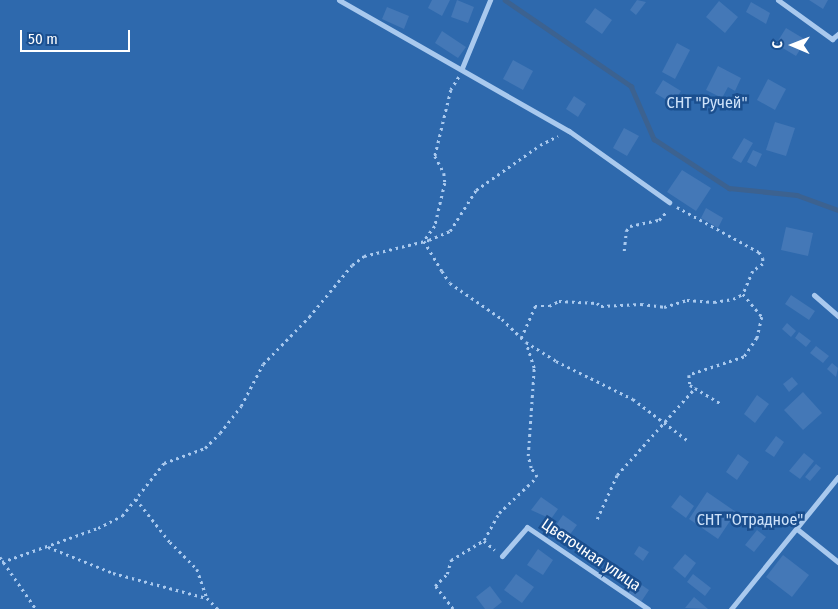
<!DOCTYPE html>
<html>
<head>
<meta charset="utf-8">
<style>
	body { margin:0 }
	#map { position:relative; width:838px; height:609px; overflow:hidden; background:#1b4f8f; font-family:"Fira Sans Condensed",sans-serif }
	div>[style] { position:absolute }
	.green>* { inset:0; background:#2e69ad }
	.stream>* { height:4.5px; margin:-2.25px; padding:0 2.25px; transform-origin:2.25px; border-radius:2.25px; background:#3c6290 }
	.building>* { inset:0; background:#4478b7 }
	.path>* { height:2.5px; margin-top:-1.25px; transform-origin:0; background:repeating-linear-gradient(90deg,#a9c9ee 0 2.5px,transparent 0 6.5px) }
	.street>* { height:5px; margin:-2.5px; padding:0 2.5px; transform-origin:2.5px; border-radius:2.5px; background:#a9c9ee }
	span { translate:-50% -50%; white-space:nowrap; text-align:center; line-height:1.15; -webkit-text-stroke:5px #1b4f8f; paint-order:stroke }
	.park-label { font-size:16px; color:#cfe3fa }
	.street-label { font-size:16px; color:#fff }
	.north { position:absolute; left:768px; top:20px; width:50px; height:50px; -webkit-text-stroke:4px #1b4f8f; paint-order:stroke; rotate:271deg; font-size:14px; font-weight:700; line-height:20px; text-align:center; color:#fff }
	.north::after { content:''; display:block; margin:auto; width:18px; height:22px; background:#fff; clip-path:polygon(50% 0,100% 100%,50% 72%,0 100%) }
	.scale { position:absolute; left:20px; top:30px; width:110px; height:22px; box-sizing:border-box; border:2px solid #fff; border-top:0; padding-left:6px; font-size:15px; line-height:18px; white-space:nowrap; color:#fff; -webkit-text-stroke:4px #1b4f8f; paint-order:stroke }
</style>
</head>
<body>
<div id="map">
	<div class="green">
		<i style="clip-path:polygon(0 0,838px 0,838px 609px,0 609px)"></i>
	</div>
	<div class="stream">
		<i style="left:505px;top:0;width:153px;rotate:34.3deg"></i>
		<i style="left:631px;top:86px;width:58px;rotate:66.5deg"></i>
		<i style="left:654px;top:139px;width:90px;rotate:33.2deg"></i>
		<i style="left:729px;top:188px;width:68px;rotate:5.9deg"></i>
		<i style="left:797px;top:195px;width:44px;rotate:20.1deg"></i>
	</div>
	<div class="building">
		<i style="clip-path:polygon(432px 0,450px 0,442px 16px,428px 8px)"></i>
		<i style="clip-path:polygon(457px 0,474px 7px,468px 23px,451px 17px)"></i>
		<i style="clip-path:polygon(637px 0,646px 2px,636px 15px,630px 10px)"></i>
		<i style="clip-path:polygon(809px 0,828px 0,823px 9px)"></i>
		<i style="clip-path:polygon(719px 1px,738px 17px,725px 33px,706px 17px)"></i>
		<i style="clip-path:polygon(751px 2px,770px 13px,766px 24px,746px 12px)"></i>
		<i style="clip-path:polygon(387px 7px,409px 16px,404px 29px,382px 19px)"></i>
		<i style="clip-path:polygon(595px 8px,612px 20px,602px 34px,585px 22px)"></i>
		<i style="clip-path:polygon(786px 28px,806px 40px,796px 56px,776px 44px)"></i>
		<i style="clip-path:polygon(442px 31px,466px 47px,458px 58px,435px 43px)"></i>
		<i style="clip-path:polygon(677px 43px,690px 50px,675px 79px,662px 72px)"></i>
		<i style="clip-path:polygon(513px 60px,533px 71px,523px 90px,503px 79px)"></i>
		<i style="clip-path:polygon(718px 66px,741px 78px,735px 91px,728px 87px,722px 98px,706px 90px)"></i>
		<i style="clip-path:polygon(768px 79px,786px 89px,775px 110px,757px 100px)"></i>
		<i style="clip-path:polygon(663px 80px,681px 91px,673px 104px,655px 93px)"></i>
		<i style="clip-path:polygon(574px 96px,586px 104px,578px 117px,566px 109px)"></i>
		<i style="clip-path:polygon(775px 122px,795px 128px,786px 156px,766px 150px)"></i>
		<i style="clip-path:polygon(624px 128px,639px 136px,627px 156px,613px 148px)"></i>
		<i style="clip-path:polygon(744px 138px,753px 143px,741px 163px,732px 158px)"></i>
		<i style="clip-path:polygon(753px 150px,762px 154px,756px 167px,747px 162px)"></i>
		<i style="clip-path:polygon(682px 170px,711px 188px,696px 211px,667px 192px)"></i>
		<i style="clip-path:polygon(706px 208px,723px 218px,718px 228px,701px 218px)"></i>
		<i style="clip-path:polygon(786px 227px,813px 233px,808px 256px,781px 250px)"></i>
		<i style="clip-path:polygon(791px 295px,815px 311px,809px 320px,785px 304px)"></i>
		<i style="clip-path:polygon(787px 323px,796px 331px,791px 337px,782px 329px)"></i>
		<i style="clip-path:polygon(799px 332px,811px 341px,806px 347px,795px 338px)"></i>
		<i style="clip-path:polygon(816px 346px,829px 356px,823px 363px,810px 353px)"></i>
		<i style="clip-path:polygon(832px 363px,838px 368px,836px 377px,827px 369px)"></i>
		<i style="clip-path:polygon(792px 377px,798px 384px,789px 392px,783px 384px)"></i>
		<i style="clip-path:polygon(803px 392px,822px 413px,803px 430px,784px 410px)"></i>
		<i style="clip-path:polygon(757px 395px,769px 404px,755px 423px,744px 414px)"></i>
		<i style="clip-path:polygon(776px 436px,784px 442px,774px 457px,765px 451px)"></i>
		<i style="clip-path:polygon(804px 453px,814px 461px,800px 479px,789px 471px)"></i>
		<i style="clip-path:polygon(738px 454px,749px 462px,737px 480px,726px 472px)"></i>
		<i style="clip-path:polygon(816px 464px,821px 468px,810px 481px,805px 477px)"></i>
		<i style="clip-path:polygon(707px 492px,736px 512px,718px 539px,689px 519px)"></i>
		<i style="clip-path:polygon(680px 495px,694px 506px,686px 518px,671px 507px)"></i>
		<i style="clip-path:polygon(541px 497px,558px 509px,551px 519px,531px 510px)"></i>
		<i style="clip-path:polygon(563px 515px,577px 525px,563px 544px,550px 534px)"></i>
		<i style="clip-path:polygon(757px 530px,766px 537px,754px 552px,745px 545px)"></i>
		<i style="clip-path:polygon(639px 546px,649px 552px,643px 561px,634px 554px)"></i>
		<i style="clip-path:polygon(538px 549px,553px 560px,543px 575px,527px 565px)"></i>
		<i style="clip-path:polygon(685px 554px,696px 563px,685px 578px,673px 568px)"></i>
		<i style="clip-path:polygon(783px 555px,809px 575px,792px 597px,766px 577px)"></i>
		<i style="clip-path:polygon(516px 574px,534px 587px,522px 603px,504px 590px)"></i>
		<i style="clip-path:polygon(693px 574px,711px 588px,705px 596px,687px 582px)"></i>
		<i style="clip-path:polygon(633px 579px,649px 590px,641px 602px,625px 591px)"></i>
		<i style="clip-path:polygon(490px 586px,502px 602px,493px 609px,485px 609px,476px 597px)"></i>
		<i style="clip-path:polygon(694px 597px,708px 609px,685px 608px)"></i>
	</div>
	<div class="path">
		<i style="left:459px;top:77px;width:15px;rotate:122deg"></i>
		<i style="left:451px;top:90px;width:68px;rotate:103.6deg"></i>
		<i style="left:435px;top:156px;width:19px;rotate:62deg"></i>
		<i style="left:444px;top:173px;width:10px;rotate:84deg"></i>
		<i style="left:445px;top:183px;width:44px;rotate:103.1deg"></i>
		<i style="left:435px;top:226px;width:19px;rotate:126deg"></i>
		<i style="left:424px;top:241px;width:35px;rotate:59deg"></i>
		<i style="left:442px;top:271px;width:14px;rotate:56deg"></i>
		<i style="left:450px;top:283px;width:63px;rotate:34.7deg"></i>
		<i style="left:502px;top:319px;width:33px;rotate:44deg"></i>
		<i style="left:526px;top:342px;width:36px;rotate:32deg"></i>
		<i style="left:556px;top:361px;width:86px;rotate:26.3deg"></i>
		<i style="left:633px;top:399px;width:68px;rotate:37.2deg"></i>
		<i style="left:677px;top:207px;width:94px;rotate:28.8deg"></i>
		<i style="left:759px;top:252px;width:7px;rotate:56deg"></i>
		<i style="left:763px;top:258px;width:6px;rotate:90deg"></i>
		<i style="left:763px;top:264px;width:12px;rotate:145deg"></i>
		<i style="left:753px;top:271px;width:25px;rotate:113deg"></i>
		<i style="left:743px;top:294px;width:30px;rotate:50deg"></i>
		<i style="left:762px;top:317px;width:22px;rotate:103deg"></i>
		<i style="left:757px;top:338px;width:23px;rotate:124deg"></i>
		<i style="left:744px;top:357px;width:58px;rotate:161.9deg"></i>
		<i style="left:689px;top:375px;width:10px;rotate:84deg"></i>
		<i style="left:690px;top:385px;width:6px;rotate:31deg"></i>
		<i style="left:624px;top:251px;width:20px;rotate:-84deg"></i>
		<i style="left:626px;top:231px;width:6px;rotate:-51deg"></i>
		<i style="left:630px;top:226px;width:30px;rotate:-12deg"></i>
		<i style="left:659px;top:220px;width:12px;rotate:-48deg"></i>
		<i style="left:521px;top:338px;width:35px;rotate:-66deg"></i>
		<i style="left:535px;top:306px;width:14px"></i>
		<i style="left:549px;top:306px;width:11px;rotate:-27deg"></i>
		<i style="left:559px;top:301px;width:38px;rotate:3deg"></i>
		<i style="left:597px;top:303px;width:5px;rotate:37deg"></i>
		<i style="left:601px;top:306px;width:40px;rotate:-2.9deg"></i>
		<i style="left:641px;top:304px;width:23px;rotate:7deg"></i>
		<i style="left:664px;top:307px;width:24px;rotate:-17deg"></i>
		<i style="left:687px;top:300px;width:27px;rotate:4deg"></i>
		<i style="left:714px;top:302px;width:19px;rotate:-9deg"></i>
		<i style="left:733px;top:299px;width:11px;rotate:-27deg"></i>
		<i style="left:136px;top:499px;width:55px;rotate:51.7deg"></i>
		<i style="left:170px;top:542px;width:38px;rotate:45deg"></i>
		<i style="left:197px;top:569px;width:31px;rotate:71deg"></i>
		<i style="left:597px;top:519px;width:48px;rotate:-65.6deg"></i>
		<i style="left:617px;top:475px;width:117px;rotate:-48.1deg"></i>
		<i style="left:695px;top:388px;width:31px;rotate:31deg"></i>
		<i style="left:484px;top:541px;width:14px;rotate:39deg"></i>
		<i style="left:48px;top:547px;width:70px;rotate:21.8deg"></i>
		<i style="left:113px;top:573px;width:97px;rotate:14.9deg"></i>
		<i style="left:207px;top:598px;width:16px;rotate:45deg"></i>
		<i style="left:0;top:557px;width:63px;rotate:55.3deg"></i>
		<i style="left:2px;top:562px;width:102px;rotate:-19.5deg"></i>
		<i style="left:98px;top:528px;width:27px;rotate:-27deg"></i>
		<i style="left:122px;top:516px;width:68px;rotate:-51.6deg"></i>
		<i style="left:164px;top:463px;width:44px;rotate:-20.1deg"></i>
		<i style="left:205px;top:448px;width:21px;rotate:-45deg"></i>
		<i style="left:220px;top:433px;width:34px;rotate:-52deg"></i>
		<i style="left:241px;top:406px;width:47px;rotate:-62.4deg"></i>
		<i style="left:263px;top:364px;width:66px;rotate:-45.6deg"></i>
		<i style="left:309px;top:317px;width:67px;rotate:-50.4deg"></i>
		<i style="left:352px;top:265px;width:15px;rotate:-37deg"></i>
		<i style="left:364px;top:256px;width:67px;rotate:-13.8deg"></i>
		<i style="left:429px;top:240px;width:23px;rotate:-23deg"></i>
		<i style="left:450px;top:231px;width:49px;rotate:-57.6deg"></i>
		<i style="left:476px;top:190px;width:78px;rotate:-35.1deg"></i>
		<i style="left:540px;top:145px;width:20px;rotate:-27deg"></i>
		<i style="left:453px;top:609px;width:29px;rotate:-128deg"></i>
		<i style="left:435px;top:586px;width:17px;rotate:-45deg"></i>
		<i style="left:447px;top:574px;width:15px;rotate:-74deg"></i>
		<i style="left:451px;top:560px;width:39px;rotate:-31deg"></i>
		<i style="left:484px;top:540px;width:31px;rotate:-61deg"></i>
		<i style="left:499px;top:513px;width:52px;rotate:-43.5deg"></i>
		<i style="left:537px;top:477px;width:11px;rotate:-124deg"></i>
		<i style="left:531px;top:468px;width:12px;rotate:-104deg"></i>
		<i style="left:528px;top:456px;width:88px;rotate:-86.1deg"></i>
		<i style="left:534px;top:368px;width:25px;rotate:-108deg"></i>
	</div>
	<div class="street">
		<i style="left:339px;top:0;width:265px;rotate:29.7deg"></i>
		<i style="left:569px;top:131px;width:123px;rotate:35.4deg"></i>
		<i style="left:778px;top:0;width:67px;rotate:35.8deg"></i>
		<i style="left:832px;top:39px;width:8px;rotate:-40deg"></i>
		<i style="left:462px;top:68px;width:74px;rotate:-67.6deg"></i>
		<i style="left:814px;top:295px;width:32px;rotate:41deg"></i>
		<i style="left:797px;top:529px;width:53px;rotate:38.8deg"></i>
		<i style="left:502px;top:556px;width:38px;rotate:-49deg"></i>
		<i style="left:527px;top:527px;width:146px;rotate:34.1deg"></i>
		<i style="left:731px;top:609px;width:170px;rotate:-51deg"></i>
	</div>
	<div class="park-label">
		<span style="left:707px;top:103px">СНТ "Ручей"</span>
		<span style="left:750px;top:520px">СНТ "Отрадное"</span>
	</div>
	<div class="street-label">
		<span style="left:591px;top:555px;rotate:34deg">Цветочная улица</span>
	</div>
	<div class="north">С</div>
	<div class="scale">50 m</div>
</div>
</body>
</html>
